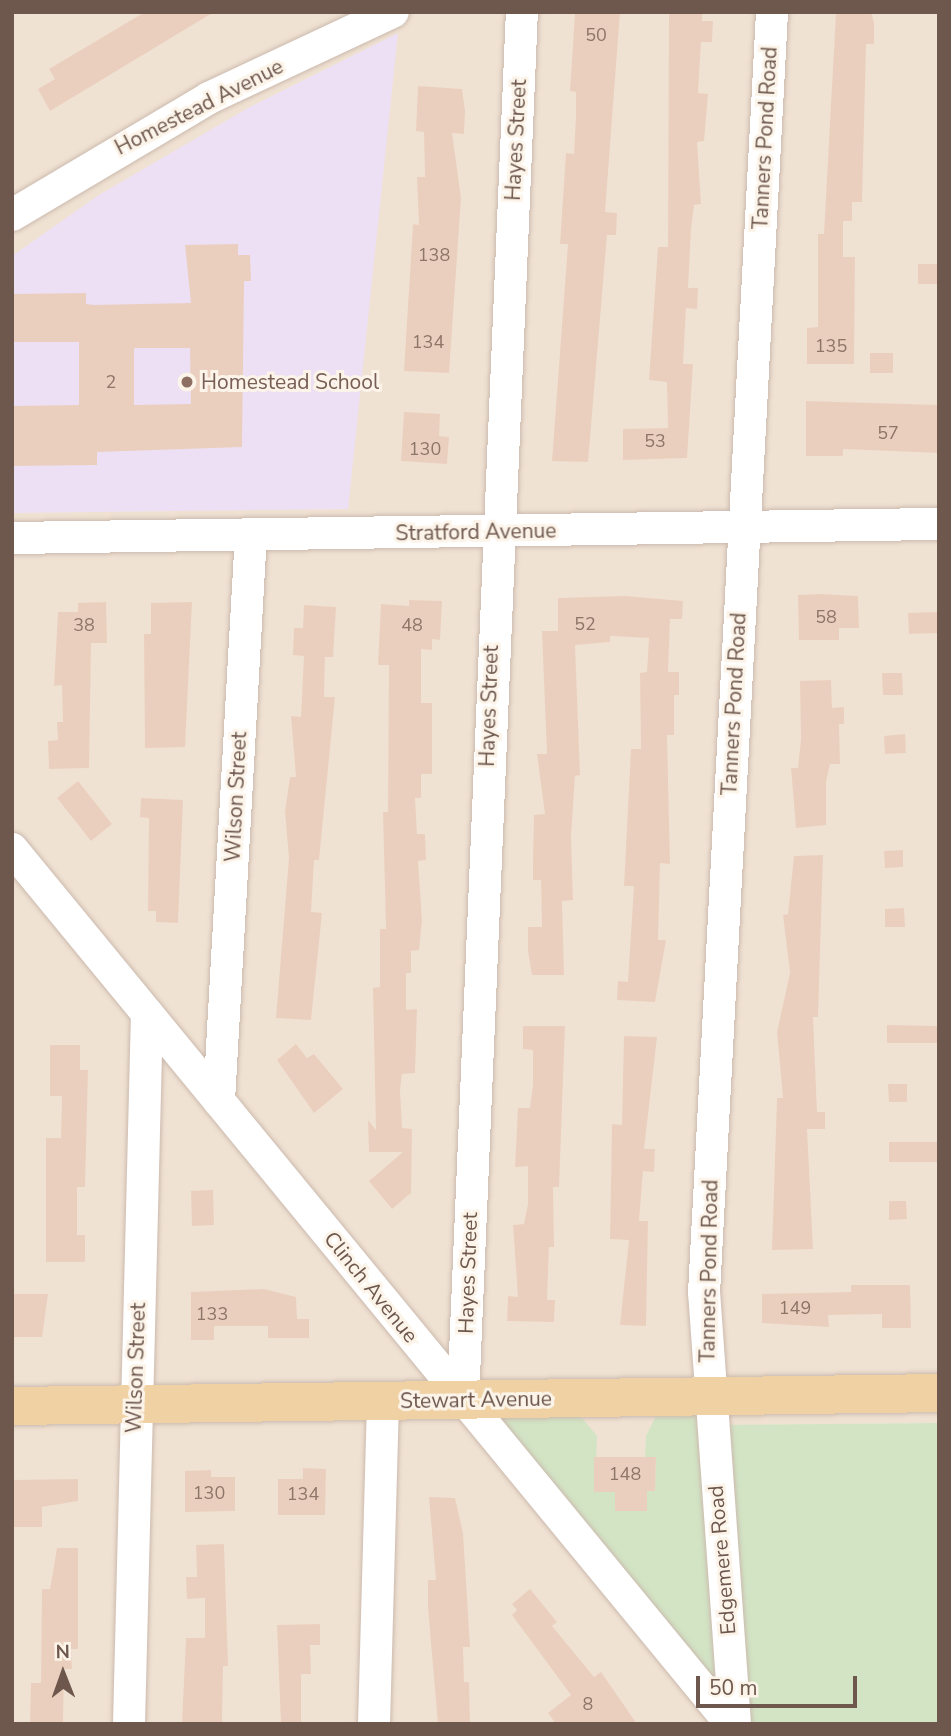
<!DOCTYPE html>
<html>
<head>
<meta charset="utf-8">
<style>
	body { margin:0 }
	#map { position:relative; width:951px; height:1736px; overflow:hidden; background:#f9f0e3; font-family:"Nunito Sans",sans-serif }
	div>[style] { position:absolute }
	.residential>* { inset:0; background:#f0e2d3 }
	.education>* { inset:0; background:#ede0f5 }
	.green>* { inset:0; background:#d2e4c4 }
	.building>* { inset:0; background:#ebcfbe }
	.roads { filter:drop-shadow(0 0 2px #cbbaae) drop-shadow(0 0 2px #cbbaae) }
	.minor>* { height:32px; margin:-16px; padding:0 16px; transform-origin:16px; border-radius:16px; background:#fff }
	.major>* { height:38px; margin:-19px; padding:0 19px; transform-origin:19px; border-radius:19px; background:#f0d1a3 }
	.dots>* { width:19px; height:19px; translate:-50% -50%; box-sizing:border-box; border:4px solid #fcf4e9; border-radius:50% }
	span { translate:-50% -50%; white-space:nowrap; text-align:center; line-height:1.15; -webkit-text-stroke:6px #fcf4e9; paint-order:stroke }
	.number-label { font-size:18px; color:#8d7568 }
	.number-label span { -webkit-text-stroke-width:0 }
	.street-label { font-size:21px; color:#6e574c }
	.education-label { font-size:21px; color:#785e54 }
	.left { translate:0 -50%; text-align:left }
	.frame { position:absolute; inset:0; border:14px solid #6e574c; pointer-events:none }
	.north { position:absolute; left:28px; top:1638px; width:70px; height:70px; -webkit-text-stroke:5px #fcf4e9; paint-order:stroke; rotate:359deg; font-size:19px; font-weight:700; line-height:28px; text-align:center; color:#6e574c }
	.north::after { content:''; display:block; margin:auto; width:24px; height:32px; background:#6e574c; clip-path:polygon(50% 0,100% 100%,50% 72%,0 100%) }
	.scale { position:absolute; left:696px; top:1676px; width:161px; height:32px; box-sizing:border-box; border:4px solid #6e574c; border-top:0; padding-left:9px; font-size:21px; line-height:24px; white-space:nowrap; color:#6e574c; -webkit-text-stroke:5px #fcf4e9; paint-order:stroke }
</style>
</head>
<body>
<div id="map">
	<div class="residential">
		<i style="clip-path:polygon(12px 12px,939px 12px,939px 1423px,727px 1425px,756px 1724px,12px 1724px)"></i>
	</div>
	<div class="education">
		<i style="clip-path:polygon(398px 33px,348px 509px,12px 513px,12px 256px,99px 195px,248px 108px)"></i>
	</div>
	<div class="green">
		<i style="clip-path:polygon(703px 1403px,707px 1425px,939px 1423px,939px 1724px,734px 1724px,476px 1407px,571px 1405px,597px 1436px,595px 1492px,615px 1492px,655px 1491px,656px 1458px,645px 1457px,646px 1436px,662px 1404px)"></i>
	</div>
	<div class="building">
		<i style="clip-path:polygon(145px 12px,214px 12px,50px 111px,38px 89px,55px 79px,49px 69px)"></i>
		<i style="clip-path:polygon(620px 12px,605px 212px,617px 213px,616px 235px,607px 235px,588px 462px,552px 461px,568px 244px,560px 244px,566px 153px,574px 154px,576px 116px,576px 92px,570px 91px,575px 14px)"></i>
		<i style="clip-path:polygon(669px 12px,702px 12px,702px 21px,713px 21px,712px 42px,701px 42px,698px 93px,708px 94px,704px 141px,697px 142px,701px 204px,694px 205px,691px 229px,688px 288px,698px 288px,697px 309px,686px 308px,683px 364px,693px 364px,687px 458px,623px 460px,623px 429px,668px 428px,667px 382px,649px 380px,658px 247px,668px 247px)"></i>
		<i style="clip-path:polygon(836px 12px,871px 12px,874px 23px,874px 44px,866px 44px,862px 202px,852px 202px,852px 221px,843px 221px,843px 257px,855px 257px,854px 364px,807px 364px,807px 328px,818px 327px,818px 234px,824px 234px)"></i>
		<i style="clip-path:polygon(418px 86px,462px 89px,465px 111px,464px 134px,452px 133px,461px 198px,449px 373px,404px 371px,413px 224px,419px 225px,417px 177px,425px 177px,424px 132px,416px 131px)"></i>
		<i style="clip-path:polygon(evenodd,238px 244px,238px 255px,250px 255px,251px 281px,244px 281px,242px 447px,97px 452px,97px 465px,12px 466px,12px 406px,79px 405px,79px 342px,12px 342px,14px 294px,86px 293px,86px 304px,94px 305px,191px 303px,185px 245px,238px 244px,134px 348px,190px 348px,191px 404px,134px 405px,134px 348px)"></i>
		<i style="clip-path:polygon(918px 264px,939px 264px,939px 284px,918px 284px)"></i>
		<i style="clip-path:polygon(870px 353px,893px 353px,893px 373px,870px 373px)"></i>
		<i style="clip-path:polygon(806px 401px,939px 405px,939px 453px,843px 449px,843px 456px,806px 456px)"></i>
		<i style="clip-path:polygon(404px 412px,440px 414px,439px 436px,449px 437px,447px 464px,401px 461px)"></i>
		<i style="clip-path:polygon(820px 594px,858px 596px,859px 628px,839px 628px,839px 640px,799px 640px,798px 595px)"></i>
		<i style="clip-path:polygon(625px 596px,683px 601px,682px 619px,670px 619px,668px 672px,679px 672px,679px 695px,674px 695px,674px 735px,667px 735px,670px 864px,660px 863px,658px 940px,666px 940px,655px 1002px,617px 1000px,618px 981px,628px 982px,634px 886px,624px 886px,631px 749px,641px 749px,640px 673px,647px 672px,649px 638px,610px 636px,610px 642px,575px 645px,580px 775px,575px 776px,571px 837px,573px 900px,562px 901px,564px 975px,532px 975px,528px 951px,528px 927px,542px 927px,541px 880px,533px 880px,533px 858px,534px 815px,545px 814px,537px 754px,547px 754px,542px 631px,558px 631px,558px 598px)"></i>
		<i style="clip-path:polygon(409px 600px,442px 601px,440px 640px,432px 639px,432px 650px,421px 649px,421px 703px,432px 703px,432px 774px,421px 774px,421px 798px,415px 798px,417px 834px,425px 834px,426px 860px,418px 861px,422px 920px,419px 950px,411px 951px,411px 973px,406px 973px,406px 1010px,417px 1009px,415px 1073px,402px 1074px,400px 1090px,402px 1128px,412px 1129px,411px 1193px,392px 1209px,369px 1181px,403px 1152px,369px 1152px,368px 1120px,376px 1130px,373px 988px,380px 987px,380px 929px,386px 929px,383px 812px,388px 812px,389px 665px,378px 665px,381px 604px,409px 606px)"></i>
		<i style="clip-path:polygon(106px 602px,107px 643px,91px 643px,89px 768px,49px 769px,48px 741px,58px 740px,57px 722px,63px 722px,62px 685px,54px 686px,58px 612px,78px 612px,78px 603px)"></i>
		<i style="clip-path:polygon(192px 602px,185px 747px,145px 748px,144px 634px,151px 634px,151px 603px)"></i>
		<i style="clip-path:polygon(304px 605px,336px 607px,333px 657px,325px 657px,324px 697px,335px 697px,319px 860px,314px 860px,311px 912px,322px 913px,311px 1020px,276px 1018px,289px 858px,285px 812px,290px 777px,296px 777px,291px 716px,301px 717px,304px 656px,293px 655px,294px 628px,303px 628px)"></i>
		<i style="clip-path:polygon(939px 612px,939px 633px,909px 634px,908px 613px)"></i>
		<i style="clip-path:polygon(882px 673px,902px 673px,903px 695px,883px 695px)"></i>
		<i style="clip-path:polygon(831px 680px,832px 708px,844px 707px,844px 724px,839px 724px,840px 764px,830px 764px,826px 782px,826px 825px,796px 828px,791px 768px,798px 768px,801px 739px,800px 681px)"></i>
		<i style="clip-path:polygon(905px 734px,906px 753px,885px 754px,884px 736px)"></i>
		<i style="clip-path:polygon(78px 781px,112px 824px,91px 841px,57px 798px)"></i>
		<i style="clip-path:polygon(141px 798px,183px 800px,178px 923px,156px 922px,156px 911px,148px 911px,149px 818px,140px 817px)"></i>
		<i style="clip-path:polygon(903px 850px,903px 867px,885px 868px,884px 851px)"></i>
		<i style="clip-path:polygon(823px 855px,818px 1017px,813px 1017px,817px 1112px,825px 1112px,825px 1129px,807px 1129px,813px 1249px,772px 1250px,777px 1098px,783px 1098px,777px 1032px,790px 973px,783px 915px,788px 914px,794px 856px)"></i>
		<i style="clip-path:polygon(904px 908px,905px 927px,885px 927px,885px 909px)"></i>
		<i style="clip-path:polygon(887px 1025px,939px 1026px,939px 1043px,887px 1043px)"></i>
		<i style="clip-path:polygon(523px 1026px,565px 1026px,559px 1187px,553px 1187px,554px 1247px,549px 1247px,547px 1300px,555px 1300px,554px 1322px,507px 1321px,508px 1296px,518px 1297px,513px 1225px,524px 1224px,528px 1204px,528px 1166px,515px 1167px,518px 1108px,530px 1108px,533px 1085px,533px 1050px,523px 1049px)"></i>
		<i style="clip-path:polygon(624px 1036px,657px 1037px,644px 1149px,655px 1149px,654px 1172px,643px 1171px,639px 1221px,648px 1221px,646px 1326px,620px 1325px,629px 1240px,610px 1239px,612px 1124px,622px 1125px)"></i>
		<i style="clip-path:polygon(296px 1044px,307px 1058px,314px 1054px,343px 1089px,314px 1113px,277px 1060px)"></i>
		<i style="clip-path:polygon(50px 1045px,80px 1045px,80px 1070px,88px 1070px,85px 1187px,77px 1187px,77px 1235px,85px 1235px,85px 1262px,46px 1262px,46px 1138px,61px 1138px,62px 1096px,50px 1096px)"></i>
		<i style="clip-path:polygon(888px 1084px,907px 1084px,907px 1102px,889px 1102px)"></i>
		<i style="clip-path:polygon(889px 1142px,939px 1142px,939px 1162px,889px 1162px)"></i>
		<i style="clip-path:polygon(213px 1190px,214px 1225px,192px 1226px,191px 1191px)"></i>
		<i style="clip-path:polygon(889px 1201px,906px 1201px,907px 1219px,889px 1220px)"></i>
		<i style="clip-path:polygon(851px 1285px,910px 1285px,911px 1328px,882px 1328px,882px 1314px,828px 1315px,829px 1327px,762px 1323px,762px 1294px,851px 1292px)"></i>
		<i style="clip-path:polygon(264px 1289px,296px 1297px,297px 1319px,309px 1319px,309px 1338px,268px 1338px,268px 1326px,214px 1326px,214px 1340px,191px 1340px,191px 1292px)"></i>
		<i style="clip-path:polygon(14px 1294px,48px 1294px,42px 1337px,12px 1337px)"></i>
		<i style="clip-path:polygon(594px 1457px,656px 1457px,655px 1491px,647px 1491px,647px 1511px,615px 1511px,615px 1492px,594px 1492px)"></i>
		<i style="clip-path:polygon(303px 1468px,326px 1469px,325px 1515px,278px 1515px,278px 1479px,303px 1479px)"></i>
		<i style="clip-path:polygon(211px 1470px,211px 1477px,235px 1477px,235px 1511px,185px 1512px,185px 1471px)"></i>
		<i style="clip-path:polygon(78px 1479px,78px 1501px,42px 1507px,42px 1527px,12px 1527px,12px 1480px)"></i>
		<i style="clip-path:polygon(429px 1497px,455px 1498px,463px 1533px,470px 1647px,463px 1647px,464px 1682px,469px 1682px,470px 1724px,438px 1724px,428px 1608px,428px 1580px,436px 1580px)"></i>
		<i style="clip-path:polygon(224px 1544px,228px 1666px,223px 1666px,222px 1724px,182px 1724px,186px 1638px,205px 1638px,205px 1598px,187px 1599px,186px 1577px,197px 1577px,196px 1545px)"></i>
		<i style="clip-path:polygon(57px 1548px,78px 1548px,78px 1649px,71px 1649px,72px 1669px,64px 1669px,63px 1724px,30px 1724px,31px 1683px,41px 1683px,42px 1589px,50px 1589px)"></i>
		<i style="clip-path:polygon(530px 1589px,557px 1622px,552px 1626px,594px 1677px,601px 1672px,637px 1724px,556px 1724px,548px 1713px,571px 1695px,512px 1615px,517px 1610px,512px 1604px)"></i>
		<i style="clip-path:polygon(320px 1624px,320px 1645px,310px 1645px,311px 1674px,301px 1674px,301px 1724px,281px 1724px,277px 1625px)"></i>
	</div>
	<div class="roads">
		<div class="minor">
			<i style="left:12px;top:215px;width:229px;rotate:-30.7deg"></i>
			<i style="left:209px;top:98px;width:203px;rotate:-25.1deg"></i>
			<i style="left:12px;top:538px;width:927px;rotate:-0.87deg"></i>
			<i style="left:12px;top:849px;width:1133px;rotate:50.59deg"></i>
			<i style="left:219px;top:1101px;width:568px;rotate:-86.77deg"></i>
			<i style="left:463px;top:1400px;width:1389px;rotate:-87.57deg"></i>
			<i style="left:129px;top:1724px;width:711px;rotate:-88.55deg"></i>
			<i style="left:374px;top:1724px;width:323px;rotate:-88.4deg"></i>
			<i style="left:735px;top:1724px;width:432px;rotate:-94.1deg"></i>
			<i style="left:704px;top:1293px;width:1283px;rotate:-86.96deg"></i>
		</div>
		<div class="major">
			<i style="left:12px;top:1406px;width:927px;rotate:-0.8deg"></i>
		</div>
	</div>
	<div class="dots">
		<i style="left:187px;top:382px;background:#8d6e63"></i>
	</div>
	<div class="number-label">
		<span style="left:596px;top:35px">50</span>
		<span style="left:434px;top:255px">138</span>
		<span style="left:428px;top:342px">134</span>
		<span style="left:831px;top:346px">135</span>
		<span style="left:111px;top:382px">2</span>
		<span style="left:888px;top:433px">57</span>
		<span style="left:655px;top:441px">53</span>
		<span style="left:425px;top:449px">130</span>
		<span style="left:826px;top:617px">58</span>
		<span style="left:585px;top:624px">52</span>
		<span style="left:84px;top:625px">38</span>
		<span style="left:412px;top:625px">48</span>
		<span style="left:795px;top:1308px">149</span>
		<span style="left:212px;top:1314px">133</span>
		<span style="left:625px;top:1474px">148</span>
		<span style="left:209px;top:1493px">130</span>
		<span style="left:303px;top:1494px">134</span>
		<span style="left:588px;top:1704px">8</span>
	</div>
	<div class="street-label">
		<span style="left:199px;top:107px;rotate:-27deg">Homestead Avenue</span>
		<span style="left:765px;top:138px;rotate:-87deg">Tanners Pond Road</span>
		<span style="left:516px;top:140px;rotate:-87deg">Hayes Street</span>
		<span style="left:476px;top:532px;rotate:-1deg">Stratford Avenue</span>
		<span style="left:734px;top:704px;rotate:-87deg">Tanners Pond Road</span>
		<span style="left:489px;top:706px;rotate:-88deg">Hayes Street</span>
		<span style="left:236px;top:797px;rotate:-87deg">Wilson Street</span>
		<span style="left:709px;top:1271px;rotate:-89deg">Tanners Pond Road</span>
		<span style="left:468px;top:1273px;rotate:-88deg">Hayes Street</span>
		<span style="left:371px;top:1287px;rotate:51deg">Clinch Avenue</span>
		<span style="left:136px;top:1368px;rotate:-88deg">Wilson Street</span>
		<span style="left:476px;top:1400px;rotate:-1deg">Stewart Avenue</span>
		<span style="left:722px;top:1560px;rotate:-95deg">Edgemere Road</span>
	</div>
	<div class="education-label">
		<span class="left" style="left:201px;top:382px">Homestead School</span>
	</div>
	<div class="frame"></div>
	<div class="north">N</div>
	<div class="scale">50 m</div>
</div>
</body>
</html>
